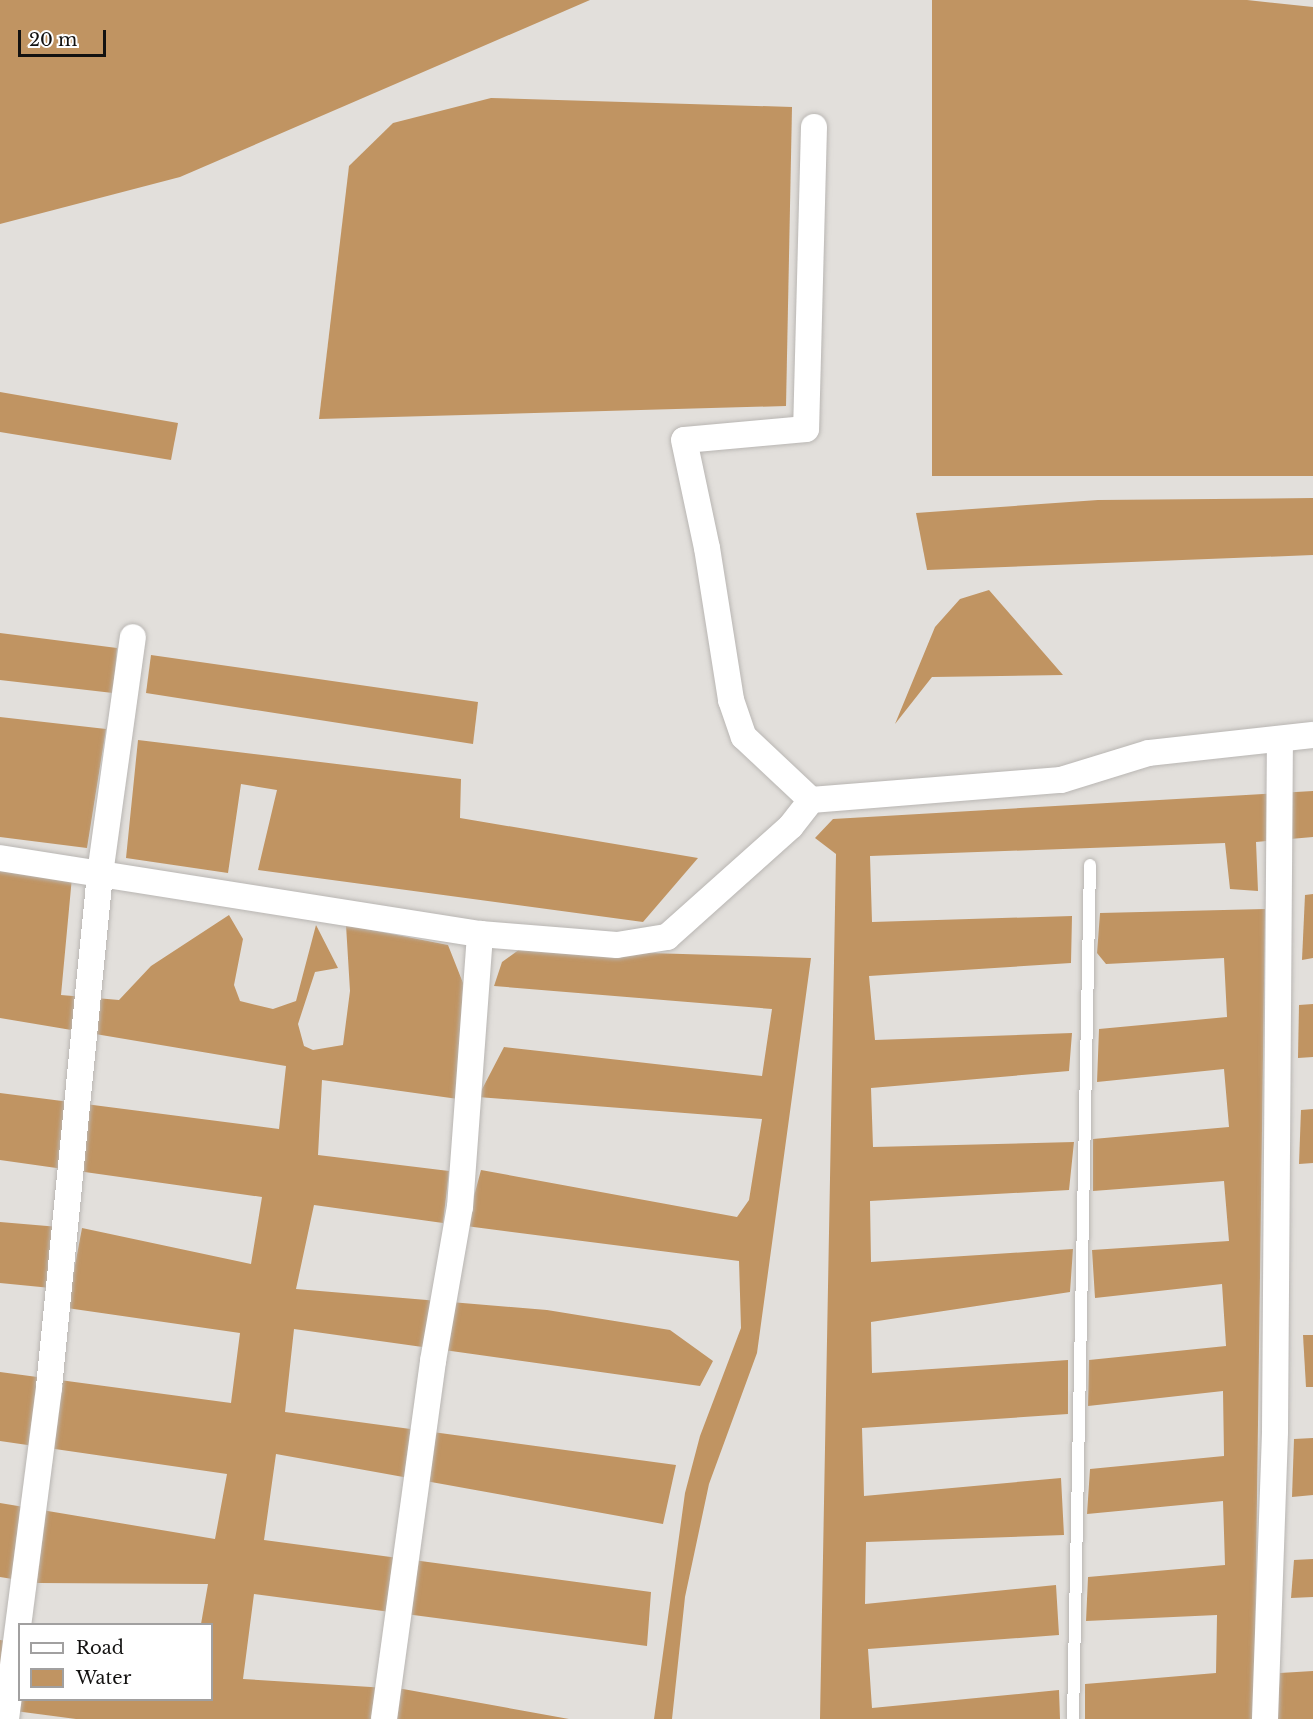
<!DOCTYPE html>
<html>
<head>
<meta charset="utf-8">
<style>
	body { margin:0 }
	#map { position:relative; width:1313px; height:1719px; overflow:hidden; background:#e2dfdb; font-family:"Libre Baskerville",serif }
	div>[style] { position:absolute }
	.water>* { inset:0; background:#c09462 }
	.roads { filter:drop-shadow(0 0 2px #b9b6b3) drop-shadow(0 0 2px #b9b6b3) }
	.service>* { height:12px; margin:-6px; padding:0 6px; transform-origin:6px; border-radius:6px; background:#fff }
	.minor>* { height:26px; margin:-13px; padding:0 13px; transform-origin:13px; border-radius:13px; background:#fff }
	span { translate:-50% -50%; white-space:nowrap; text-align:center; line-height:1.15; -webkit-text-stroke:6px #fff; paint-order:stroke }
	.legend { position:absolute; left:18px; top:1623px; width:195px; height:78px; box-sizing:border-box; background:#fff; border:2px solid #a1a0a0; margin:0; padding:8px 10px; list-style:none; font-size:18px; color:#131211 }
	.legend li { display:flex; align-items:center; gap:12px; height:30px }
	.legend b { width:30px; border:2px solid #a1a0a0 }
	.scale { position:absolute; left:18px; top:30px; width:88px; height:27px; box-sizing:border-box; border:3px solid #131211; border-top:0; padding-left:8px; font-size:18px; line-height:21px; white-space:nowrap; color:#131211; -webkit-text-stroke:4px #fff; paint-order:stroke }
</style>
</head>
<body>
<div id="map">
	<div class="water">
		<i style="clip-path:polygon(0 0,590px 0,180px 177px,0 224px)"></i>
		<i style="clip-path:polygon(932px 0,1247px 0,1313px 7px,1313px 476px,932px 476px)"></i>
		<i style="clip-path:polygon(491px 98px,792px 107px,786px 406px,319px 419px,349px 166px,393px 123px)"></i>
		<i style="clip-path:polygon(0 392px,178px 423px,171px 460px,0 432px)"></i>
		<i style="clip-path:polygon(1313px 498px,1313px 555px,927px 570px,916px 513px,1098px 500px)"></i>
		<i style="clip-path:polygon(989px 590px,1063px 675px,932px 677px,895px 724px,935px 627px,960px 599px)"></i>
		<i style="clip-path:polygon(0 633px,117px 648px,113px 693px,0 680px)"></i>
		<i style="clip-path:polygon(151px 655px,478px 702px,473px 744px,146px 693px)"></i>
		<i style="clip-path:polygon(0 717px,106px 729px,87px 848px,0 837px)"></i>
		<i style="clip-path:polygon(138px 740px,461px 779px,460px 818px,698px 858px,643px 922px,258px 870px,277px 790px,241px 784px,228px 873px,126px 858px)"></i>
		<i style="clip-path:polygon(1313px 791px,1313px 837px,1256px 842px,1258px 891px,1230px 889px,1225px 843px,870px 856px,872px 922px,1072px 916px,1071px 963px,869px 976px,875px 1040px,1072px 1033px,1069px 1071px,871px 1088px,873px 1147px,1074px 1142px,1069px 1190px,870px 1201px,871px 1262px,1073px 1249px,1070px 1292px,871px 1322px,872px 1373px,1068px 1360px,1068px 1414px,862px 1428px,864px 1496px,1061px 1478px,1064px 1535px,866px 1542px,865px 1604px,1056px 1585px,1059px 1635px,868px 1649px,872px 1708px,1059px 1690px,1060px 1719px,820px 1719px,836px 854px,815px 838px,833px 819px)"></i>
		<i style="clip-path:polygon(0 868px,72px 877px,61px 995px,119px 1000px,151px 966px,229px 915px,243px 939px,234px 985px,240px 1001px,273px 1009px,296px 1001px,316px 925px,338px 968px,315px 972px,298px 1024px,304px 1046px,313px 1050px,343px 1045px,350px 991px,346px 925px,448px 945px,463px 983px,458px 1099px,322px 1080px,318px 1155px,449px 1171px,443px 1223px,314px 1205px,296px 1289px,547px 1310px,670px 1330px,713px 1361px,700px 1386px,294px 1329px,285px 1412px,676px 1465px,663px 1524px,276px 1454px,264px 1540px,651px 1592px,647px 1646px,254px 1594px,243px 1679px,403px 1689px,569px 1719px,76px 1719px,0 1709px,0 1640px,19px 1643px,20px 1700px,212px 1700px,212px 1624px,201px 1624px,208px 1584px,38px 1583px,0 1577px,0 1503px,215px 1539px,227px 1474px,0 1441px,0 1372px,231px 1403px,240px 1333px,67px 1308px,82px 1228px,251px 1264px,262px 1197px,0 1160px,0 1093px,279px 1129px,286px 1066px,0 1018px)"></i>
		<i style="clip-path:polygon(1313px 894px,1313px 958px,1302px 960px,1305px 895px)"></i>
		<i style="clip-path:polygon(1265px 909px,1254px 1719px,1085px 1719px,1085px 1684px,1216px 1673px,1217px 1615px,1086px 1621px,1088px 1577px,1225px 1565px,1223px 1501px,1087px 1514px,1090px 1469px,1224px 1456px,1223px 1391px,1088px 1406px,1089px 1360px,1226px 1346px,1222px 1284px,1095px 1298px,1092px 1250px,1229px 1241px,1224px 1181px,1093px 1191px,1093px 1139px,1229px 1127px,1224px 1069px,1097px 1082px,1099px 1029px,1227px 1017px,1224px 958px,1106px 964px,1097px 953px,1100px 913px)"></i>
		<i style="clip-path:polygon(520px 949px,811px 958px,757px 1353px,709px 1484px,685px 1597px,672px 1719px,654px 1719px,685px 1493px,700px 1436px,741px 1328px,739px 1261px,466px 1226px,481px 1170px,737px 1217px,749px 1200px,762px 1119px,478px 1097px,504px 1047px,762px 1076px,772px 1009px,494px 986px,502px 962px)"></i>
		<i style="clip-path:polygon(1313px 1004px,1313px 1057px,1298px 1058px,1299px 1005px)"></i>
		<i style="clip-path:polygon(1313px 1109px,1313px 1163px,1299px 1164px,1301px 1110px)"></i>
		<i style="clip-path:polygon(0 1222px,59px 1227px,51px 1288px,0 1283px)"></i>
		<i style="clip-path:polygon(1303px 1335px,1313px 1335px,1313px 1387px,1306px 1387px)"></i>
		<i style="clip-path:polygon(1313px 1438px,1313px 1495px,1292px 1497px,1294px 1439px)"></i>
		<i style="clip-path:polygon(1313px 1559px,1313px 1597px,1291px 1598px,1294px 1560px)"></i>
		<i style="clip-path:polygon(1313px 1671px,1313px 1719px,1277px 1719px,1280px 1673px)"></i>
	</div>
	<div class="roads">
		<div class="service">
			<i style="left:1073px;top:1719px;width:854px;rotate:-88.86deg"></i>
		</div>
		<div class="minor">
			<i style="left:814px;top:127px;width:302px;rotate:91.5deg"></i>
			<i style="left:806px;top:429px;width:122px;rotate:174.8deg"></i>
			<i style="left:684px;top:440px;width:110px;rotate:78deg"></i>
			<i style="left:707px;top:548px;width:154px;rotate:81deg"></i>
			<i style="left:731px;top:700px;width:39px;rotate:71deg"></i>
			<i style="left:744px;top:737px;width:92px;rotate:43.2deg"></i>
			<i style="left:811px;top:800px;width:251px;rotate:-4.6deg"></i>
			<i style="left:1061px;top:780px;width:92px;rotate:-17.1deg"></i>
			<i style="left:1149px;top:753px;width:165px;rotate:-6.3deg"></i>
			<i style="left:0;top:858px;width:486px;rotate:9deg"></i>
			<i style="left:480px;top:934px;width:137px;rotate:4.6deg"></i>
			<i style="left:617px;top:945px;width:51px;rotate:-9.1deg"></i>
			<i style="left:667px;top:937px;width:166px;rotate:-41.8deg"></i>
			<i style="left:791px;top:826px;width:33px;rotate:-52deg"></i>
			<i style="left:6px;top:1719px;width:335px;rotate:-82.6deg"></i>
			<i style="left:49px;top:1387px;width:516px;rotate:-84.32deg"></i>
			<i style="left:100px;top:874px;width:239px;rotate:-82.1deg"></i>
			<i style="left:384px;top:1719px;width:361px;rotate:-82.2deg"></i>
			<i style="left:433px;top:1361px;width:156px;rotate:-80.1deg"></i>
			<i style="left:460px;top:1207px;width:274px;rotate:-85.8deg"></i>
			<i style="left:1265px;top:1719px;width:288px;rotate:-88deg"></i>
			<i style="left:1275px;top:1431px;width:692px;rotate:-89.59deg"></i>
		</div>
	</div>
	<ul class="legend">
	<li><b style="height:8px;background:#fff"></b>Road</li>
	<li><b style="height:16px;background:#c09462"></b>Water</li>
	</ul>
	<div class="scale">20 m</div>
</div>
</body>
</html>
